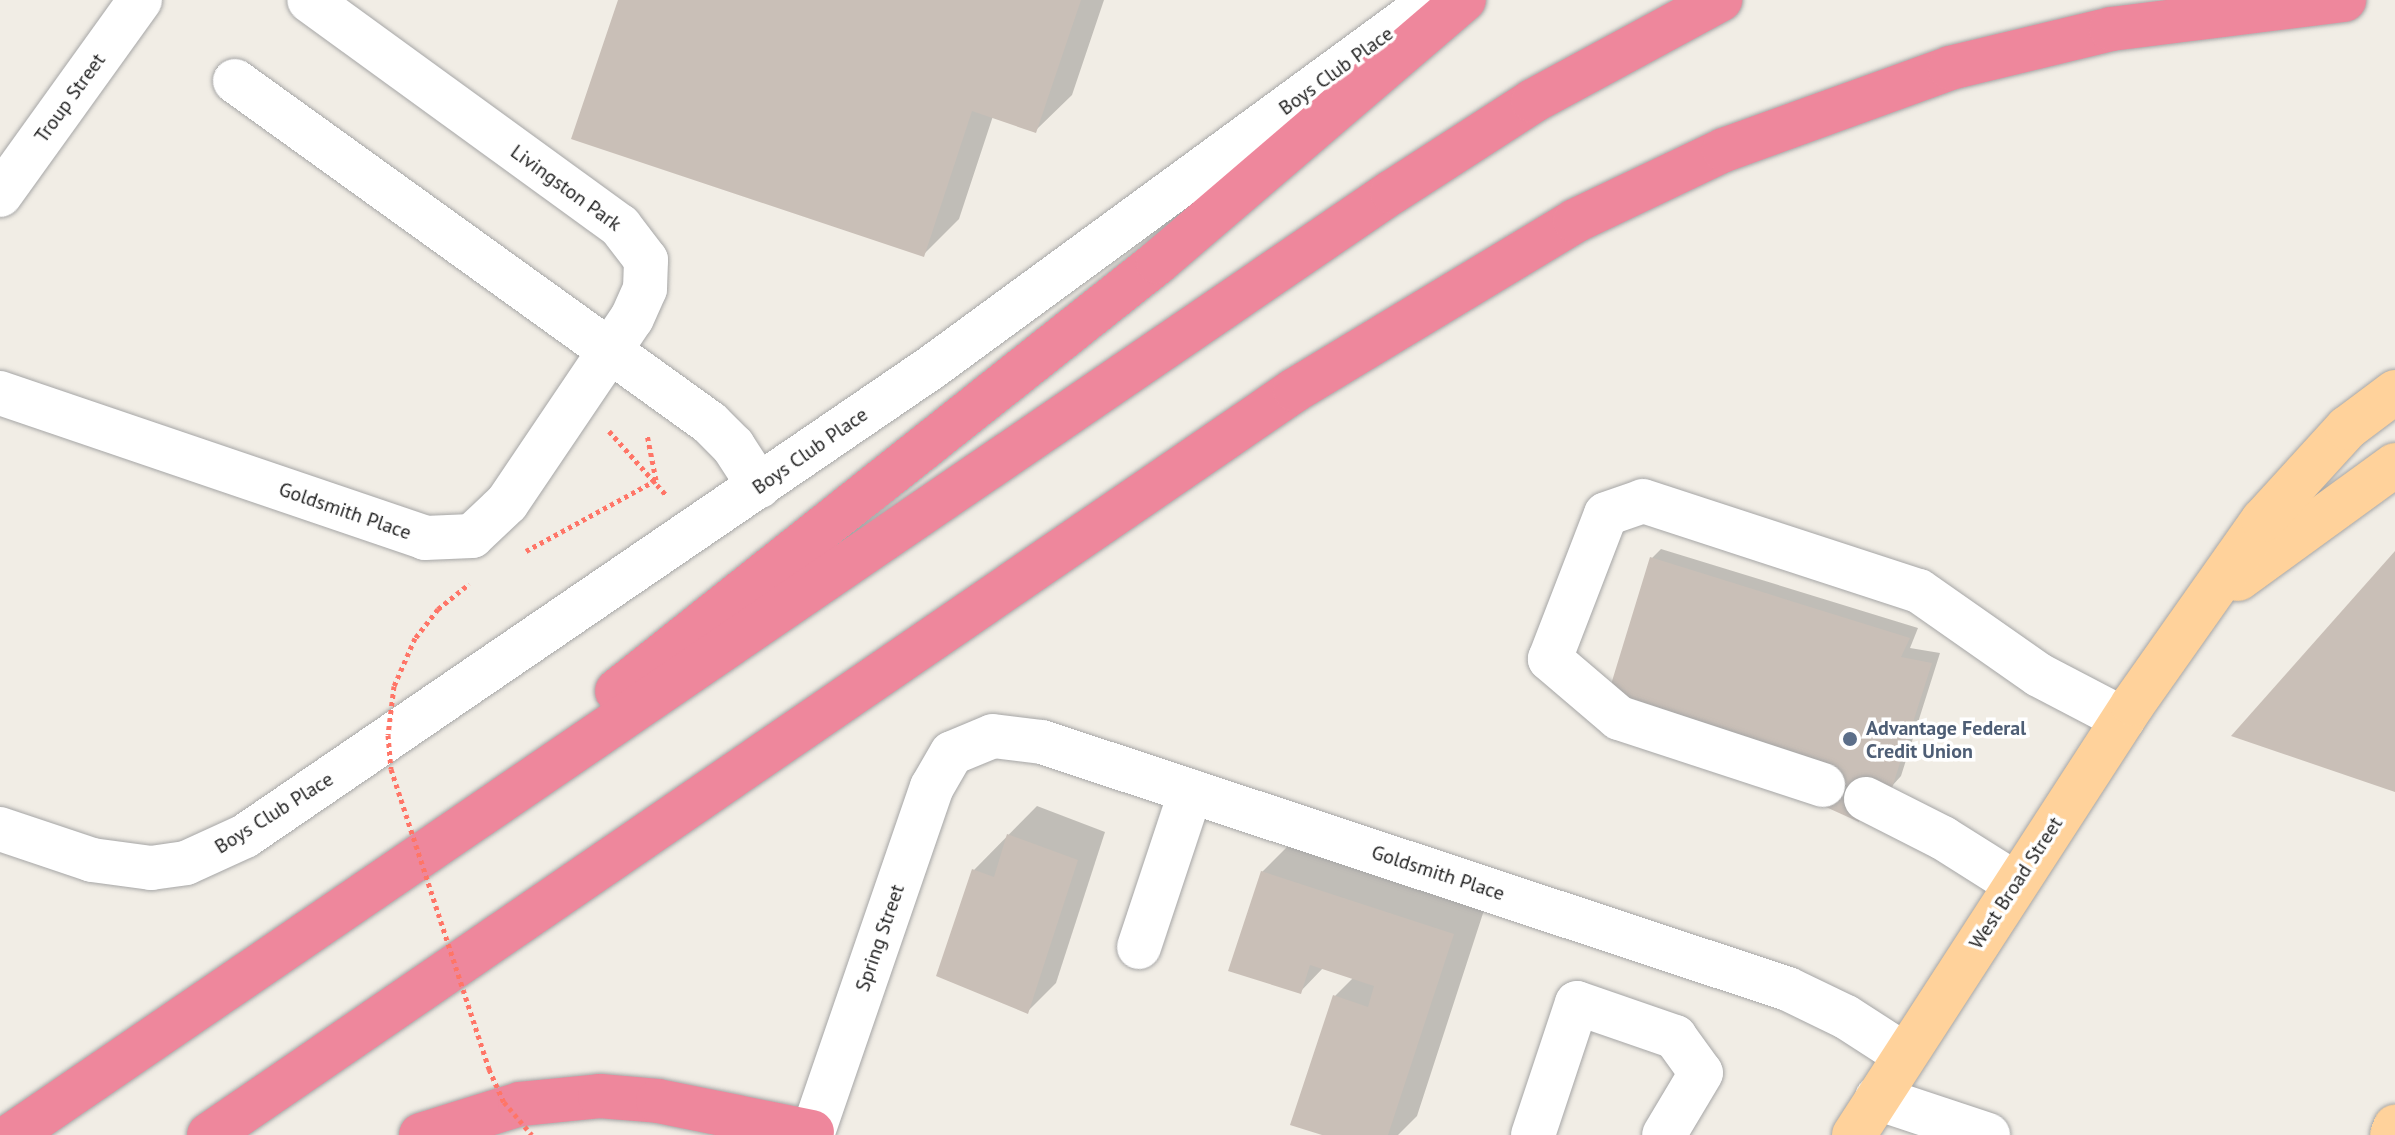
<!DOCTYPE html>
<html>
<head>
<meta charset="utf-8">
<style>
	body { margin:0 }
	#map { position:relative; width:2395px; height:1135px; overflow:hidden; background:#f1ede5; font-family:"PT Sans",sans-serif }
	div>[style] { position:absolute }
	.shadow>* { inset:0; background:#0003 }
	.building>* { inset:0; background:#c9bfb7 }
	.path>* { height:5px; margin-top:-2.5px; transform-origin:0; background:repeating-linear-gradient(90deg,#ff7567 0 4px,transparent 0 8px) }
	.roads { filter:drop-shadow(0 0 2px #a6a6a6) drop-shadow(0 0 2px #a6a6a6) }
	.minor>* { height:44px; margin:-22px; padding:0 22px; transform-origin:22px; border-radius:22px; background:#fff }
	.major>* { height:44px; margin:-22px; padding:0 22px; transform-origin:22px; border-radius:22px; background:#ffd29b }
	.highway>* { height:44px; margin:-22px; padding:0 22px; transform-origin:22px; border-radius:22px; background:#ee879c }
	.path-bridge>* { height:5px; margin-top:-2.5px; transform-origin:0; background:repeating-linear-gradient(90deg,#ff7567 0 4px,transparent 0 8px) }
	.dots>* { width:22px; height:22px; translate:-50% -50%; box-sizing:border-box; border:4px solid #fff; border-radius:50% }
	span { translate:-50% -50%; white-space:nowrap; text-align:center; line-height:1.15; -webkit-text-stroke:7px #fff; paint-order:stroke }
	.street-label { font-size:20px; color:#1f1f1f }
	.service-label { font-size:20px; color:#4e5e75; font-weight:700 }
	.left { translate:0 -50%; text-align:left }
</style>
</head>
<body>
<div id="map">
	<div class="shadow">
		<i style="clip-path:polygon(620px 0,1104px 0,1072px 95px,1036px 130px,993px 116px,959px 219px,923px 255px)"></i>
		<i style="clip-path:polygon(1661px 549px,1918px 628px,1910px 648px,1940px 653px,1901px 776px,1892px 786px,1652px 558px)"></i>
		<i style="clip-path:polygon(1037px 806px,1105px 832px,1056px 983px,1027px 1012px,974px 870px)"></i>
		<i style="clip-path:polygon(1298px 836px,1488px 898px,1417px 1116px,1398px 1135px,1328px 1135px,1335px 996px,1354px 977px,1324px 967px,1300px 992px,1262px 872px)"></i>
	</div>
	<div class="building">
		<i style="clip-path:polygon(618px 0,1081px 0,1036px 133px,972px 111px,924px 257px,571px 139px)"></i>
		<i style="clip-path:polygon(2395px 551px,2395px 792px,2231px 736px)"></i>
		<i style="clip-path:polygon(1650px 557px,1910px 638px,1901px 657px,1932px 663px,1892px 788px,1866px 799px,1859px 822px,1817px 803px,1829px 765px,1609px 691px)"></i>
		<i style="clip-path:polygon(1007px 834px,1078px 860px,1028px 1014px,936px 976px,972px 869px,994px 877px)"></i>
		<i style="clip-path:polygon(1261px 871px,1454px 934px,1388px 1135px,1322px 1135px,1290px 1125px,1333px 995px,1368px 1007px,1374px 986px,1310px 965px,1301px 994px,1228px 971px)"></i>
	</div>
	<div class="path">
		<i style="left:609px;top:431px;width:86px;rotate:48.3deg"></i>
		<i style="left:526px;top:551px;width:148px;rotate:-28.6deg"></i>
		<i style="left:656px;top:480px;width:47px;rotate:-101.1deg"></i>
		<i style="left:438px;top:609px;width:40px;rotate:-39deg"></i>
	</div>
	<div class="roads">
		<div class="minor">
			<i style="left:235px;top:81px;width:585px;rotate:35.75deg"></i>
			<i style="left:710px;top:423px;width:33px;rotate:45deg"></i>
			<i style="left:733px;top:446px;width:48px;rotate:57deg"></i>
			<i style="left:0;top:195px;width:240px;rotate:-54.3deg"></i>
			<i style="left:0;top:393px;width:449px;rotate:18.8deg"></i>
			<i style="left:425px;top:538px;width:47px;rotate:-2.4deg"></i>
			<i style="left:472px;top:536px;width:48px;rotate:-43.3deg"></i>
			<i style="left:507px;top:503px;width:223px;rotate:-56deg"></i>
			<i style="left:632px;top:318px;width:32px;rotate:-66deg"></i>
			<i style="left:645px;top:289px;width:29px;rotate:-88deg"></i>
			<i style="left:646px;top:260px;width:43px;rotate:-127.4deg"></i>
			<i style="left:620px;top:226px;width:384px;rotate:-144deg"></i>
			<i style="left:1823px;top:785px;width:215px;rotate:-161.8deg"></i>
			<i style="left:1619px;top:718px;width:91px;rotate:-139.5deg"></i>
			<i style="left:1550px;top:659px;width:155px;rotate:-68.9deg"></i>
			<i style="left:1606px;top:514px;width:39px;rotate:-19deg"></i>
			<i style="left:1643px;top:501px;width:290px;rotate:18.1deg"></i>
			<i style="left:1919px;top:591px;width:146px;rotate:35deg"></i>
			<i style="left:2039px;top:675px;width:95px;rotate:27.6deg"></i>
			<i style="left:1866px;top:799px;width:86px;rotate:26.9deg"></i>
			<i style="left:1943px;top:838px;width:86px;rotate:32.2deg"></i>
			<i style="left:0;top:829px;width:97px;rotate:18.6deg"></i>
			<i style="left:92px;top:860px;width:60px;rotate:7.7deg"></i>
			<i style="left:151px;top:868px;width:35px;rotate:-8deg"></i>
			<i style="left:186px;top:863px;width:65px;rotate:-24.6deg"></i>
			<i style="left:245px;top:836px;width:832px;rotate:-34.32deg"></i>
			<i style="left:932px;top:367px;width:621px;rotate:-36.22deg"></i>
			<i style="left:1139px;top:947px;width:164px;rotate:-71.6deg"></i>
			<i style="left:1877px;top:1098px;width:117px;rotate:18.4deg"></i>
			<i style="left:812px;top:1135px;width:368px;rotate:-71deg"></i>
			<i style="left:932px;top:787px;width:39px;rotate:-60deg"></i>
			<i style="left:952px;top:753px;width:44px;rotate:-22.5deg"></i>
			<i style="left:993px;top:736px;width:49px;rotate:7deg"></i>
			<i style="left:1042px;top:742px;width:786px;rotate:18.32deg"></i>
			<i style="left:1788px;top:989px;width:64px;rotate:25.8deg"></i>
			<i style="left:1846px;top:1017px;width:70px;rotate:32.8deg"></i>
			<i style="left:1533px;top:1135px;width:139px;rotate:-71.6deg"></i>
			<i style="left:1577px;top:1003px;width:104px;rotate:19.1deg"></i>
			<i style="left:1675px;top:1037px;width:44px;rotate:54.2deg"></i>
			<i style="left:1701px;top:1073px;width:72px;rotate:120.8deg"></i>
		</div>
		<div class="major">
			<i style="left:2238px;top:579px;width:194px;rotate:-36deg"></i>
			<i style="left:1854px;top:1135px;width:513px;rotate:-57.08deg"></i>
			<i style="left:2133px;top:704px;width:225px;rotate:-54.8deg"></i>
			<i style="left:2263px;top:520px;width:125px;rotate:-47.6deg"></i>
			<i style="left:2347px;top:428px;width:60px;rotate:-36.9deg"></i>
			<i style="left:2392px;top:1135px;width:9px;rotate:-69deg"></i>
		</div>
		<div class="highway">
			<i style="left:617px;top:691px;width:690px;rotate:-38.41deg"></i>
			<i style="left:1158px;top:262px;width:403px;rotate:-40.6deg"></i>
			<i style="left:12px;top:1135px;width:1671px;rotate:-34.35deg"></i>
			<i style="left:1392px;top:192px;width:168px;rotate:-32.8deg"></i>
			<i style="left:1533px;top:101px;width:213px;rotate:-28.4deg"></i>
			<i style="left:209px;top:1135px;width:1317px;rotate:-34.45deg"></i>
			<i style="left:1295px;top:390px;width:327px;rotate:-31.1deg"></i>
			<i style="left:1575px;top:221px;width:165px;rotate:-25.5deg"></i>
			<i style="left:1724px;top:150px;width:240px;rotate:-19.9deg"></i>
			<i style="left:1950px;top:68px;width:166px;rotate:-13.6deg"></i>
			<i style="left:2111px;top:29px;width:235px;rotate:-7.1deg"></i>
			<i style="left:421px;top:1135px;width:104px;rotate:-17.4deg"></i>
			<i style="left:520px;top:1104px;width:80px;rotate:-5.7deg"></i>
			<i style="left:600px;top:1096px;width:58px;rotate:4.9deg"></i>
			<i style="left:658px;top:1101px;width:157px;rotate:11.4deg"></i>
		</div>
	</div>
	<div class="path-bridge">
		<i style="left:438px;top:609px;width:37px;rotate:128deg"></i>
		<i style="left:415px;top:638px;width:52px;rotate:113.6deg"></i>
		<i style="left:394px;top:686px;width:49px;rotate:97deg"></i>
		<i style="left:388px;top:735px;width:34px;rotate:85deg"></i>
		<i style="left:391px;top:769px;width:316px;rotate:71.9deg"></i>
		<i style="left:489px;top:1069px;width:36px;rotate:66deg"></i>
		<i style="left:504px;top:1102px;width:43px;rotate:49.7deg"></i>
	</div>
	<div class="dots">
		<i style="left:1850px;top:739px;background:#5c6f8a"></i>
	</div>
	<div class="street-label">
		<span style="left:1336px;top:71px;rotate:-36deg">Boys Club Place</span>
		<span style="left:70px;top:98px;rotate:-54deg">Troup Street</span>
		<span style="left:566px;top:188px;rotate:36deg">Livingston Park</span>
		<span style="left:810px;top:451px;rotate:-35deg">Boys Club Place</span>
		<span style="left:345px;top:511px;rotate:19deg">Goldsmith Place</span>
		<span style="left:274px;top:813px;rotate:-32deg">Boys Club Place</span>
		<span style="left:1438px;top:873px;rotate:18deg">Goldsmith Place</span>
		<span style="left:2016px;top:883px;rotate:-57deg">West Broad Street</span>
		<span style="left:880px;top:938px;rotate:-71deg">Spring Street</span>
	</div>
	<div class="service-label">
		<span class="left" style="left:1866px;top:740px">Advantage Federal<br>Credit Union</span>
	</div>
</div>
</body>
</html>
